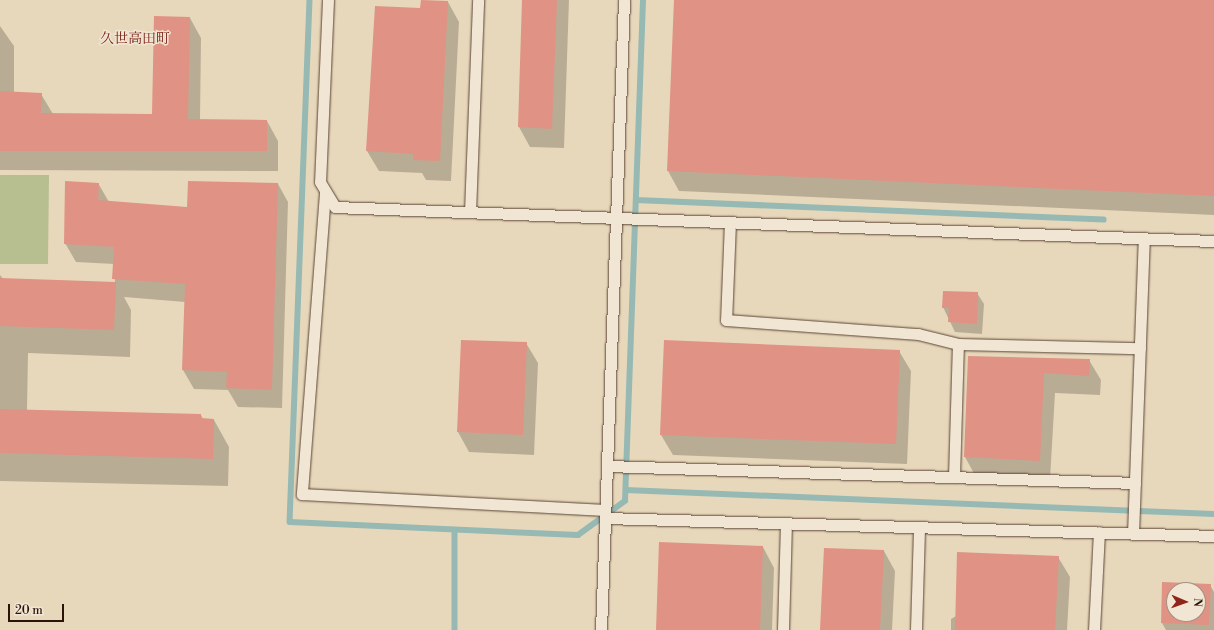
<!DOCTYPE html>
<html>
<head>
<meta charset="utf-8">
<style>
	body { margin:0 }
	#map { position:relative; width:1214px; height:630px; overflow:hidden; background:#e8d8bb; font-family:"Libre Bodoni","Noto Serif JP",serif }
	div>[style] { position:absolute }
	.green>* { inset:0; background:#b7be8f }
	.shadow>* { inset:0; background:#0003 }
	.stream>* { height:5.5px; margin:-2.75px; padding:0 2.75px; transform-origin:2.75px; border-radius:2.75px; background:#97b9b4 }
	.building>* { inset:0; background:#e09284 }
	.roads { filter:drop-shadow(0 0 1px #5b4436) drop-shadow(0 0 1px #5b4436) }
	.service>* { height:11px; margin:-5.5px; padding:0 5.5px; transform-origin:5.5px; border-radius:5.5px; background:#f0e6d3 }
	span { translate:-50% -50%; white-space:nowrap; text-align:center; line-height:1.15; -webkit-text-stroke:3px #f0e6d3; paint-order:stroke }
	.neighbourhood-label { font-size:14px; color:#7a1f14 }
	.north { position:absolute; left:1166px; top:582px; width:40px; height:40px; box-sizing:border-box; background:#f0e6d3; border:1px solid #a29283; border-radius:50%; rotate:92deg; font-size:11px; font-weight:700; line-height:16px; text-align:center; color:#2c130a }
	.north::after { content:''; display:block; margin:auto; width:14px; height:18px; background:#8f2418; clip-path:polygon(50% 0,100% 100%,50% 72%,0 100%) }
	.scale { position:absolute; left:8px; top:604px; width:56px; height:18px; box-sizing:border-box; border:2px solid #2c130a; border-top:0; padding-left:5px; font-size:12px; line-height:14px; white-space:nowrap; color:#2c130a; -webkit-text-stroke:3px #f0e6d3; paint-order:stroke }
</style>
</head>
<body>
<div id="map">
	<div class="green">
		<i style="clip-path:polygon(0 175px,49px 175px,48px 264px,0 264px)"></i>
	</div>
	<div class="shadow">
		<i style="clip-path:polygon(523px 0,569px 0,564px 148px,530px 147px,519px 127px)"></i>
		<i style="clip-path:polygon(675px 0,1214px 0,1214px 215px,679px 191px,668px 171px)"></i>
		<i style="clip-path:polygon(448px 2px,459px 22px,451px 181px,426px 180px,422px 173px,379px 171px,367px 151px,421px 9px)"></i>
		<i style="clip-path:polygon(190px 18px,201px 38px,200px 120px,267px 121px,278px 141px,278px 171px,0 170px,0 26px,14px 46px,14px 93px,41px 94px,53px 114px,153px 115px)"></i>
		<i style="clip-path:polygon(98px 183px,109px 202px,188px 208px,278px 184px,288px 202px,282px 408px,238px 407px,228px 390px,194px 389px,183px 370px,185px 302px,124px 297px,131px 310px,130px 357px,28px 353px,27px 411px,201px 415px,203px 419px,214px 420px,229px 447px,228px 486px,0 481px,0 275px,3px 279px,115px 283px,114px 264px,76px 262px,65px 243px)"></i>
		<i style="clip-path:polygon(977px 293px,984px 304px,982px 334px,955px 332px,943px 307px)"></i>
		<i style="clip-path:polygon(526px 343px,538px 363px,534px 455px,469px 452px,458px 432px)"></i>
		<i style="clip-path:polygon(899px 351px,911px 371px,907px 464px,673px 455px,661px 435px)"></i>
		<i style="clip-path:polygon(969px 357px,1089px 360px,1101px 380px,1100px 395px,1055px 393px,1050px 480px,976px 477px,965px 457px)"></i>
		<i style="clip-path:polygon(763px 547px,774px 568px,772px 630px,657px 630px)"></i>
		<i style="clip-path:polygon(884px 551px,895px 571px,892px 630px,821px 630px)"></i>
		<i style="clip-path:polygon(1058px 557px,1070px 577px,1067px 630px,951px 630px,951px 619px)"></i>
		<i style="clip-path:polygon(evenodd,1163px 583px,1210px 585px,1214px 592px,1214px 630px,1166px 630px,1162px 623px,1163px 583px,1174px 590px,1198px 590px,1198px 614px,1174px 614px,1174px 590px)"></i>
	</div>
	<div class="stream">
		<i style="left:310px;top:0;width:522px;rotate:92.19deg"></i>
		<i style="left:290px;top:522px;width:288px;rotate:2.6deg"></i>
		<i style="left:578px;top:535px;width:58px;rotate:-35.9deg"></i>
		<i style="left:625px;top:501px;width:501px;rotate:-87.94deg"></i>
		<i style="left:636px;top:200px;width:468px;rotate:2.4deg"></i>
		<i style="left:626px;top:490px;width:588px;rotate:2.34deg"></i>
		<i style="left:455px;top:531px;width:99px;rotate:90deg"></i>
	</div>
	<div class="building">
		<i style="clip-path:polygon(421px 0,448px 1px,440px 161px,413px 160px,413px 154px,366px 151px,375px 6px,420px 8px)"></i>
		<i style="clip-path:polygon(522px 0,557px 0,552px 129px,518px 127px)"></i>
		<i style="clip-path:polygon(674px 0,1214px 0,1214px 196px,667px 171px)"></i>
		<i style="clip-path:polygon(154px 16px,190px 17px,188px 119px,267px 120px,267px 151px,0 151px,0 91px,42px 93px,41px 113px,152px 114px)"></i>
		<i style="clip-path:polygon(65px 181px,99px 183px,98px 200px,187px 207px,188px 181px,278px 183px,272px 390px,226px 388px,227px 372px,182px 370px,185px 284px,112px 279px,114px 247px,64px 244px)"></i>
		<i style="clip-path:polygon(0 278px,116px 282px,114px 330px,0 326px)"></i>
		<i style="clip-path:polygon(943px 291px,978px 292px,977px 324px,948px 322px,949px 308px,942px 308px)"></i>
		<i style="clip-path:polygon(461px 340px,527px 342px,523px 435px,457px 432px)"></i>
		<i style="clip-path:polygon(664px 340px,900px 350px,896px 444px,660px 435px)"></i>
		<i style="clip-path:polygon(968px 356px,1090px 359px,1089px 376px,1044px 373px,1040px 461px,964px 457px)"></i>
		<i style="clip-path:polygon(0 409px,201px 414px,201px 418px,214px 419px,213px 459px,0 453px)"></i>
		<i style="clip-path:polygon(659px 542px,763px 546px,760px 630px,656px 630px)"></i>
		<i style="clip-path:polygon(824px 548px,884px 550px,880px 630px,820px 630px)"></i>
		<i style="clip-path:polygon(957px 552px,1059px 556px,1055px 630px,955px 630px)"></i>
		<i style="clip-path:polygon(evenodd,1162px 582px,1211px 584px,1209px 625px,1161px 623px,1162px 582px,1174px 590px,1198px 590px,1198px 614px,1174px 614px,1174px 590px)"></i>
	</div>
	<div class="roads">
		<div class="service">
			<i style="left:328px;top:0;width:182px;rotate:92.5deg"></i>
			<i style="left:320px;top:182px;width:29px;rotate:59deg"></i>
			<i style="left:335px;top:207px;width:880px;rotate:2.22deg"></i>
			<i style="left:325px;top:193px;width:302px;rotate:94.4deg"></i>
			<i style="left:302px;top:494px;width:303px;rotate:3deg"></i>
			<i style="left:470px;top:212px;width:212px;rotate:-87.8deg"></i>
			<i style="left:730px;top:222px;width:98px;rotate:92.3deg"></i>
			<i style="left:726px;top:320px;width:193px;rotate:4.2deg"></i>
			<i style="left:918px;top:334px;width:41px;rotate:14deg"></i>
			<i style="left:958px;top:344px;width:182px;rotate:1.3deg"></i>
			<i style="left:607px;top:466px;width:528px;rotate:1.84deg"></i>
			<i style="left:954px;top:477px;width:133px;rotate:-88.3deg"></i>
			<i style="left:605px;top:518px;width:609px;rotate:1.69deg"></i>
			<i style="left:1133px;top:534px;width:296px;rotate:-87.9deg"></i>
			<i style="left:601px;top:630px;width:630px;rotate:-87.91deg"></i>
			<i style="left:783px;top:630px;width:107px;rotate:-88.4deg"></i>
			<i style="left:916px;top:630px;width:103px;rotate:-88.3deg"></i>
			<i style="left:1094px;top:630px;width:98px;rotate:-87.1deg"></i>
		</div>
	</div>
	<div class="neighbourhood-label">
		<span style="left:135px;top:39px">久世高田町</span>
	</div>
	<div class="north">N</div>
	<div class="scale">20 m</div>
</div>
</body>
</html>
